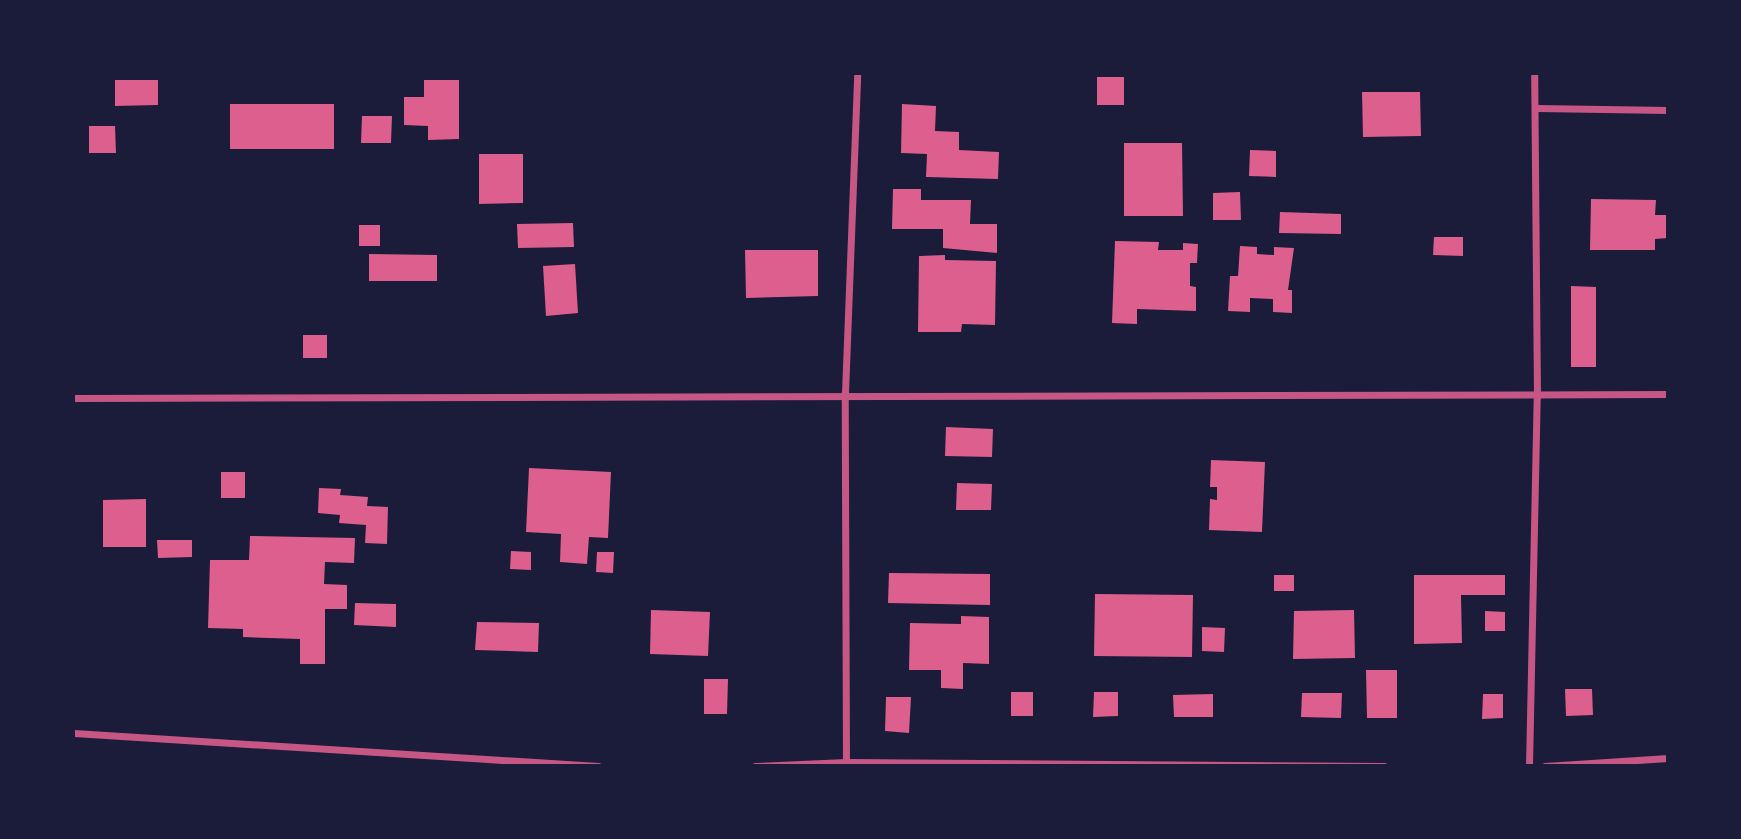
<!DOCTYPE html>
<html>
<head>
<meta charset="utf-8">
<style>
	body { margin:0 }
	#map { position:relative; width:1741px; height:839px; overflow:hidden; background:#1b1b3a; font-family:"Asap Condensed",sans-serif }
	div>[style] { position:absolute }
	.building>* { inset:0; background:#dd5f8e }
	.minor>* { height:7px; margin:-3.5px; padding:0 3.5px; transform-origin:3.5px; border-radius:3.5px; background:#c65784 }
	span { translate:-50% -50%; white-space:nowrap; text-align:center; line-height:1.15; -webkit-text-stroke:5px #1b1b3a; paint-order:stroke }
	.frame { position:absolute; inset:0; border:75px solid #1b1b3a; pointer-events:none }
</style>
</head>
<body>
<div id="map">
	<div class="building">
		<i style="clip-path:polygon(1097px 77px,1124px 77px,1124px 105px,1097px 105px)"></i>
		<i style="clip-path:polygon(115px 80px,158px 80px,158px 105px,115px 106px)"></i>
		<i style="clip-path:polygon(424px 80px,459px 80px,459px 139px,428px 140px,428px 126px,404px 125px,404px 97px,424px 97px)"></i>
		<i style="clip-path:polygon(1362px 92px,1420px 92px,1421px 136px,1363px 137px)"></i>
		<i style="clip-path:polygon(230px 104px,334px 104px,334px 149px,230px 149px)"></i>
		<i style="clip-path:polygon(902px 104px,936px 106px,935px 131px,959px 132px,959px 150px,999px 152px,998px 179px,926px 177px,927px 154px,901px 153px)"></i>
		<i style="clip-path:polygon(362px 116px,392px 116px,391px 143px,361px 143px)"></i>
		<i style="clip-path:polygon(89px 126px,115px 126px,116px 153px,89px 153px)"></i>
		<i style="clip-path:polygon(1124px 143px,1182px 143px,1183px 216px,1124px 216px)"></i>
		<i style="clip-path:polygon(1250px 150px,1276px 151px,1276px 177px,1249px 176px)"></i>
		<i style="clip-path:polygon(479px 154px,523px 154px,523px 203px,479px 204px)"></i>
		<i style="clip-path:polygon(893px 189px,921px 189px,921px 200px,971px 200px,970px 224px,997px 224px,997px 253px,943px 248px,943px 229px,892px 229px)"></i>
		<i style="clip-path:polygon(1240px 192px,1241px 220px,1213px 220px,1213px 193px)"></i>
		<i style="clip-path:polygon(1591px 199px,1656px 200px,1655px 215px,1668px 215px,1668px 238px,1655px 239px,1655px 250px,1590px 250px)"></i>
		<i style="clip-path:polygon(1280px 212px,1341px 214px,1341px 234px,1279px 233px)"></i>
		<i style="clip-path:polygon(573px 223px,574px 247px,518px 248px,517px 224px)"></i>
		<i style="clip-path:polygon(359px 225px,380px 225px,380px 246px,359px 246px)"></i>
		<i style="clip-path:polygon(1434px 237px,1463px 237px,1463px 256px,1433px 255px)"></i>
		<i style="clip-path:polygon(1115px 241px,1159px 242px,1158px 250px,1183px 250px,1183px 243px,1198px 244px,1197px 263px,1190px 263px,1190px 286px,1196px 287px,1196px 311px,1137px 309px,1137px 324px,1112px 323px)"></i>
		<i style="clip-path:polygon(1240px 246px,1257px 247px,1257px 254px,1274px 255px,1274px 247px,1294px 248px,1288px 290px,1292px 290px,1292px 313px,1273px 312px,1273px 299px,1250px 298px,1250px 312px,1228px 311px,1230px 276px,1238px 276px)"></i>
		<i style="clip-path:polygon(745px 250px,818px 250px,818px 296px,746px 298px)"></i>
		<i style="clip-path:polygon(369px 254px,437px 255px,437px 281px,369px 281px)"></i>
		<i style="clip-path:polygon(945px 255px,945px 260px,996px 261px,995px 325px,962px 324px,961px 332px,918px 332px,919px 256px)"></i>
		<i style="clip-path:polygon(575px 264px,578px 313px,546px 316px,543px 266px)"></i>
		<i style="clip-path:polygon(1571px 286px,1596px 287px,1596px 367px,1571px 367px)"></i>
		<i style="clip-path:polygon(303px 335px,327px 335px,327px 358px,303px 358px)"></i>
		<i style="clip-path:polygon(946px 427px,993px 429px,992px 457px,945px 456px)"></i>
		<i style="clip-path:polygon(1211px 460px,1265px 462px,1262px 532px,1209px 530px,1210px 499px,1217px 500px,1217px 487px,1210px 487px)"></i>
		<i style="clip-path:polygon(529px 468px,611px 472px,608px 538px,589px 537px,587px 564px,560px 562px,561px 534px,526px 532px)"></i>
		<i style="clip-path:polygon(221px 472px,245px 472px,245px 498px,221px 498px)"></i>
		<i style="clip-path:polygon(957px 483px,992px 484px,991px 510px,956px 510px)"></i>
		<i style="clip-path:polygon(319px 488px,341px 489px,340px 495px,368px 497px,367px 506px,388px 507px,387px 544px,365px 543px,366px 525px,339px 523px,340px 515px,318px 513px)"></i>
		<i style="clip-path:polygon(146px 499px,146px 547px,103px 547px,103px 500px)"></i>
		<i style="clip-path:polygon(250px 536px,355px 538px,354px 563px,325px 562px,324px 584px,347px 585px,347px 609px,325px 609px,325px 664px,300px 664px,300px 639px,243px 637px,243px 629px,208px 628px,210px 560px,249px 560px)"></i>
		<i style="clip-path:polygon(157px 540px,192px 540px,192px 557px,158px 558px)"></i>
		<i style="clip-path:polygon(511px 551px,531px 552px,531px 570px,510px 569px)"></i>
		<i style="clip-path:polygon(597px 552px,614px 552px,613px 573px,596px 572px)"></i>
		<i style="clip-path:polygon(889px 573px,990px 574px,990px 605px,888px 603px)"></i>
		<i style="clip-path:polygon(1274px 575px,1294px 575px,1294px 591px,1274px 591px)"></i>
		<i style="clip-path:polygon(1414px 575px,1505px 575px,1505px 595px,1461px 595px,1462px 643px,1414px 644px)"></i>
		<i style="clip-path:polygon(1095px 594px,1193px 595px,1192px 657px,1094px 656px)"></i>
		<i style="clip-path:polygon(355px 603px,396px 604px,396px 627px,354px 625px)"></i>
		<i style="clip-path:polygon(651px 610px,710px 612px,708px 656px,650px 654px)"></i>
		<i style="clip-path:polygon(1354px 610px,1355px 658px,1293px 659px,1294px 611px)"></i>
		<i style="clip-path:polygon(1485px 611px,1505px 612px,1505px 631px,1485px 631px)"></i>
		<i style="clip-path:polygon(961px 616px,989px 617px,989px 664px,963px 663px,963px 689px,941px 688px,941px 670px,909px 670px,910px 623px,961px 624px)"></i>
		<i style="clip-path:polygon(477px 622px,539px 623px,538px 652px,475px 650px)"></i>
		<i style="clip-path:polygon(1202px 627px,1225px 628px,1224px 652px,1202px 651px)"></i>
		<i style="clip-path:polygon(1366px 670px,1397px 670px,1397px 718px,1367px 718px)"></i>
		<i style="clip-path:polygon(704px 679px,728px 679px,727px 714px,704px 714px)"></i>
		<i style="clip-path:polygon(1565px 689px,1592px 689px,1593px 715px,1566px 716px)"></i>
		<i style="clip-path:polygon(1011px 692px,1033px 692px,1033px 716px,1011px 716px)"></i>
		<i style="clip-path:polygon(1094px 692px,1118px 692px,1118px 716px,1093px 717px)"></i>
		<i style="clip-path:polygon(1302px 693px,1342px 693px,1341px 718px,1301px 717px)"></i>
		<i style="clip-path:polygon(1213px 694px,1213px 717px,1174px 717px,1173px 695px)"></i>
		<i style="clip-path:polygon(1483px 694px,1503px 694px,1503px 718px,1482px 719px)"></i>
		<i style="clip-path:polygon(886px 697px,911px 697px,909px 733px,885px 731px)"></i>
	</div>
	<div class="minor">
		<i style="left:1537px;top:108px;width:131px;rotate:0.9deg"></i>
		<i style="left:74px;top:398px;width:1594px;rotate:-0.14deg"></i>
		<i style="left:74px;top:733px;width:525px;rotate:3.6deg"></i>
		<i style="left:755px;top:766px;width:91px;rotate:-2.5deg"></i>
		<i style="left:846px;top:762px;width:538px;rotate:0.43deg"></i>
		<i style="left:846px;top:766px;width:373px;rotate:-90.2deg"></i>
		<i style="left:845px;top:393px;width:319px;rotate:-87.8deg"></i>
		<i style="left:1529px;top:766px;width:369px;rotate:-88.8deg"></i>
		<i style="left:1537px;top:397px;width:323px;rotate:-90.5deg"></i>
		<i style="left:1545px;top:766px;width:123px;rotate:-3.7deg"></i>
	</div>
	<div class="frame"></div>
</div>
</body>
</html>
